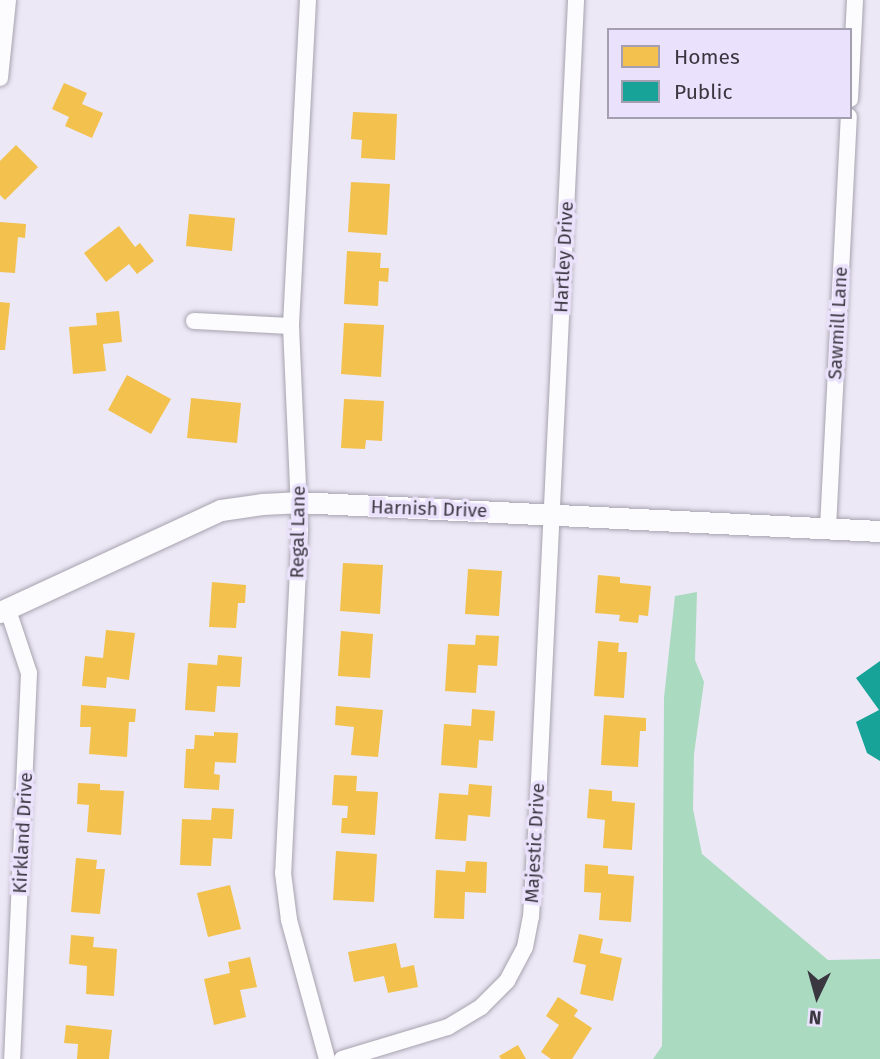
<!DOCTYPE html>
<html>
<head>
<meta charset="utf-8">
<style>
	body { margin:0 }
	#map { position:relative; width:880px; height:1059px; overflow:hidden; background:#ece8f6; font-family:"Fira Sans",sans-serif }
	div>[style] { position:absolute }
	.forest>* { inset:0; background:#aadabf }
	.homes>* { inset:0; background:#f2c14e }
	.public>* { inset:0; background:#17a398 }
	.roads { filter:drop-shadow(0 0 2px #a7a3ae) drop-shadow(0 0 2px #a7a3ae) }
	.minor>* { height:16px; margin:-8px; padding:0 8px; transform-origin:8px; border-radius:8px; background:#fcfcfe }
	.tertiary>* { height:21px; margin:-10.5px; padding:0 10.5px; transform-origin:10.5px; border-radius:10.5px; background:#fcfcfe }
	span { translate:-50% -50%; white-space:nowrap; text-align:center; line-height:1.15; -webkit-text-stroke:7px #eae2fc; paint-order:stroke }
	.street-label { font-size:19px; color:#3a3741 }
	.legend { position:absolute; left:607px; top:28px; width:245px; height:91px; box-sizing:border-box; background:#eae2fc; border:2px solid #a49eb1; margin:0; padding:9px 12px; list-style:none; font-size:21px; color:#3a3741 }
	.legend li { display:flex; align-items:center; gap:14px; height:35px }
	.legend b { width:35px; border:2px solid #a49eb1 }
	.north { position:absolute; left:782px; top:961px; width:70px; height:70px; -webkit-text-stroke:5px #eae2fc; paint-order:stroke; rotate:185deg; font-size:19px; font-weight:700; line-height:28px; text-align:center; color:#3a3741 }
	.north::after { content:''; display:block; margin:auto; width:24px; height:32px; background:#3a3741; clip-path:polygon(50% 0,100% 100%,50% 72%,0 100%) }
</style>
</head>
<body>
<div id="map">
	<div class="forest">
		<i style="clip-path:polygon(697px 592px,695px 660px,704px 682px,694px 754px,693px 809px,702px 854px,828px 960px,880px 959px,880px 1059px,653px 1059px,662px 1046px,664px 698px,675px 596px)"></i>
	</div>
	<div class="homes">
		<i style="clip-path:polygon(64px 83px,87px 93px,82px 104px,103px 113px,92px 138px,65px 126px,69px 117px,52px 109px)"></i>
		<i style="clip-path:polygon(353px 112px,397px 114px,395px 160px,361px 158px,362px 140px,351px 139px)"></i>
		<i style="clip-path:polygon(16px 145px,38px 167px,5px 200px,0 195px,0 161px)"></i>
		<i style="clip-path:polygon(351px 182px,390px 184px,387px 235px,348px 232px)"></i>
		<i style="clip-path:polygon(189px 214px,235px 218px,232px 251px,186px 246px)"></i>
		<i style="clip-path:polygon(0 222px,26px 224px,25px 238px,18px 237px,15px 273px,0 272px)"></i>
		<i style="clip-path:polygon(119px 226px,135px 247px,140px 243px,154px 261px,137px 274px,129px 264px,106px 282px,84px 253px)"></i>
		<i style="clip-path:polygon(347px 251px,381px 253px,380px 268px,389px 268px,388px 282px,379px 281px,378px 306px,344px 304px)"></i>
		<i style="clip-path:polygon(0 302px,10px 303px,5px 350px,0 350px)"></i>
		<i style="clip-path:polygon(119px 311px,122px 342px,103px 344px,106px 371px,73px 374px,69px 327px,97px 325px,96px 313px)"></i>
		<i style="clip-path:polygon(344px 323px,384px 325px,381px 377px,341px 374px)"></i>
		<i style="clip-path:polygon(127px 375px,171px 399px,151px 434px,108px 410px)"></i>
		<i style="clip-path:polygon(191px 398px,241px 403px,237px 443px,187px 438px)"></i>
		<i style="clip-path:polygon(344px 399px,384px 401px,382px 441px,366px 440px,365px 449px,341px 448px)"></i>
		<i style="clip-path:polygon(343px 563px,383px 565px,380px 614px,340px 611px)"></i>
		<i style="clip-path:polygon(468px 569px,502px 571px,499px 616px,465px 614px)"></i>
		<i style="clip-path:polygon(598px 575px,620px 577px,620px 583px,651px 586px,648px 616px,639px 615px,638px 623px,619px 621px,620px 615px,595px 613px)"></i>
		<i style="clip-path:polygon(212px 582px,246px 585px,245px 603px,238px 603px,236px 628px,209px 627px)"></i>
		<i style="clip-path:polygon(106px 630px,135px 633px,129px 680px,107px 677px,106px 688px,82px 686px,85px 656px,103px 658px)"></i>
		<i style="clip-path:polygon(341px 631px,373px 634px,370px 678px,338px 676px)"></i>
		<i style="clip-path:polygon(476px 635px,499px 636px,497px 666px,478px 665px,476px 693px,445px 691px,448px 644px,475px 645px)"></i>
		<i style="clip-path:polygon(598px 641px,619px 643px,618px 652px,627px 652px,624px 698px,594px 696px)"></i>
		<i style="clip-path:polygon(218px 655px,242px 657px,240px 687px,217px 686px,215px 712px,185px 710px,188px 663px,217px 665px)"></i>
		<i style="clip-path:polygon(81px 705px,136px 709px,135px 722px,129px 722px,127px 757px,89px 754px,91px 727px,80px 727px)"></i>
		<i style="clip-path:polygon(336px 706px,383px 710px,378px 757px,351px 755px,354px 727px,335px 725px)"></i>
		<i style="clip-path:polygon(472px 709px,495px 711px,493px 741px,479px 740px,477px 768px,441px 765px,444px 724px,471px 726px)"></i>
		<i style="clip-path:polygon(604px 715px,646px 718px,646px 731px,640px 731px,638px 767px,601px 765px)"></i>
		<i style="clip-path:polygon(214px 732px,238px 733px,236px 763px,215px 762px,214px 774px,220px 775px,219px 790px,184px 788px,186px 749px,194px 749px,195px 735px,214px 736px)"></i>
		<i style="clip-path:polygon(334px 775px,357px 776px,356px 791px,378px 792px,375px 835px,341px 833px,342px 818px,347px 818px,348px 806px,332px 805px)"></i>
		<i style="clip-path:polygon(78px 783px,100px 784px,100px 790px,124px 791px,121px 835px,87px 832px,89px 805px,77px 804px)"></i>
		<i style="clip-path:polygon(469px 784px,492px 786px,490px 817px,468px 815px,466px 841px,435px 839px,439px 793px,468px 795px)"></i>
		<i style="clip-path:polygon(589px 789px,612px 791px,612px 801px,635px 803px,632px 850px,603px 848px,605px 820px,587px 818px)"></i>
		<i style="clip-path:polygon(212px 808px,234px 809px,232px 839px,213px 838px,211px 866px,180px 865px,182px 819px,211px 820px)"></i>
		<i style="clip-path:polygon(336px 851px,377px 854px,374px 902px,333px 900px)"></i>
		<i style="clip-path:polygon(76px 858px,97px 860px,96px 869px,105px 869px,100px 914px,71px 912px)"></i>
		<i style="clip-path:polygon(466px 861px,487px 862px,486px 893px,465px 892px,464px 919px,434px 918px,436px 870px,465px 872px)"></i>
		<i style="clip-path:polygon(585px 864px,608px 866px,608px 874px,634px 876px,631px 922px,599px 920px,601px 893px,584px 892px)"></i>
		<i style="clip-path:polygon(230px 885px,241px 929px,208px 937px,197px 893px)"></i>
		<i style="clip-path:polygon(579px 934px,603px 939px,600px 953px,622px 958px,613px 1001px,580px 994px,586px 965px,573px 962px)"></i>
		<i style="clip-path:polygon(71px 935px,94px 937px,93px 947px,117px 949px,114px 996px,86px 994px,87px 966px,69px 964px)"></i>
		<i style="clip-path:polygon(396px 943px,401px 968px,414px 965px,418px 987px,388px 993px,384px 976px,354px 982px,348px 952px)"></i>
		<i style="clip-path:polygon(250px 957px,257px 987px,240px 990px,246px 1017px,214px 1025px,204px 979px,230px 973px,228px 962px)"></i>
		<i style="clip-path:polygon(558px 997px,578px 1010px,574px 1016px,592px 1028px,572px 1059px,551px 1059px,541px 1052px,559px 1025px,546px 1016px)"></i>
		<i style="clip-path:polygon(66px 1025px,112px 1030px,109px 1059px,77px 1059px,78px 1044px,64px 1043px)"></i>
		<i style="clip-path:polygon(518px 1045px,526px 1059px,501px 1059px,499px 1056px)"></i>
	</div>
	<div class="public">
		<i style="clip-path:polygon(880px 661px,880px 761px,867px 753px,856px 722px,879px 710px,856px 678px)"></i>
	</div>
	<div class="roads">
		<div class="minor">
			<i style="left:308px;top:0;width:326px;rotate:93deg"></i>
			<i style="left:291px;top:326px;width:203px;rotate:87.5deg"></i>
			<i style="left:300px;top:529px;width:344px;rotate:92.8deg"></i>
			<i style="left:283px;top:873px;width:47px;rotate:82.7deg"></i>
			<i style="left:289px;top:920px;width:144px;rotate:74.7deg"></i>
			<i style="left:0;top:78px;width:78px;rotate:-84.1deg"></i>
			<i style="left:850px;top:99px;width:99px;rotate:-87.1deg"></i>
			<i style="left:194px;top:321px;width:97px;rotate:3deg"></i>
			<i style="left:828px;top:528px;width:412px;rotate:-87.1deg"></i>
			<i style="left:8px;top:610px;width:66px;rotate:71.6deg"></i>
			<i style="left:29px;top:673px;width:386px;rotate:92.5deg"></i>
			<i style="left:342px;top:1059px;width:111px;rotate:-16.8deg"></i>
			<i style="left:448px;top:1027px;width:39px;rotate:-31deg"></i>
			<i style="left:481px;top:1007px;width:37px;rotate:-45deg"></i>
			<i style="left:507px;top:981px;width:38px;rotate:-62deg"></i>
			<i style="left:525px;top:947px;width:31px;rotate:-79deg"></i>
			<i style="left:531px;top:917px;width:116px;rotate:-86.5deg"></i>
			<i style="left:538px;top:801px;width:802px;rotate:-87.28deg"></i>
		</div>
		<div class="tertiary">
			<i style="left:0;top:612px;width:243px;rotate:-24.8deg"></i>
			<i style="left:221px;top:510px;width:41px;rotate:-8.3deg"></i>
			<i style="left:262px;top:504px;width:35px;rotate:-3deg"></i>
			<i style="left:297px;top:502px;width:584px;rotate:2.85deg"></i>
		</div>
	</div>
	<div class="street-label">
		<span style="left:564px;top:257px;rotate:-87deg">Hartley Drive</span>
		<span style="left:838px;top:323px;rotate:-87deg">Sawmill Lane</span>
		<span style="left:429px;top:509px;rotate:2deg">Harnish Drive</span>
		<span style="left:298px;top:532px;rotate:-89deg">Regal Lane</span>
		<span style="left:23px;top:833px;rotate:-87deg">Kirkland Drive</span>
		<span style="left:535px;top:843px;rotate:-87deg">Majestic Drive</span>
	</div>
	<ul class="legend">
	<li><b style="height:19px;background:#f2c14e"></b>Homes</li>
	<li><b style="height:19px;background:#17a398"></b>Public</li>
	</ul>
	<div class="north">N</div>
</div>
</body>
</html>
